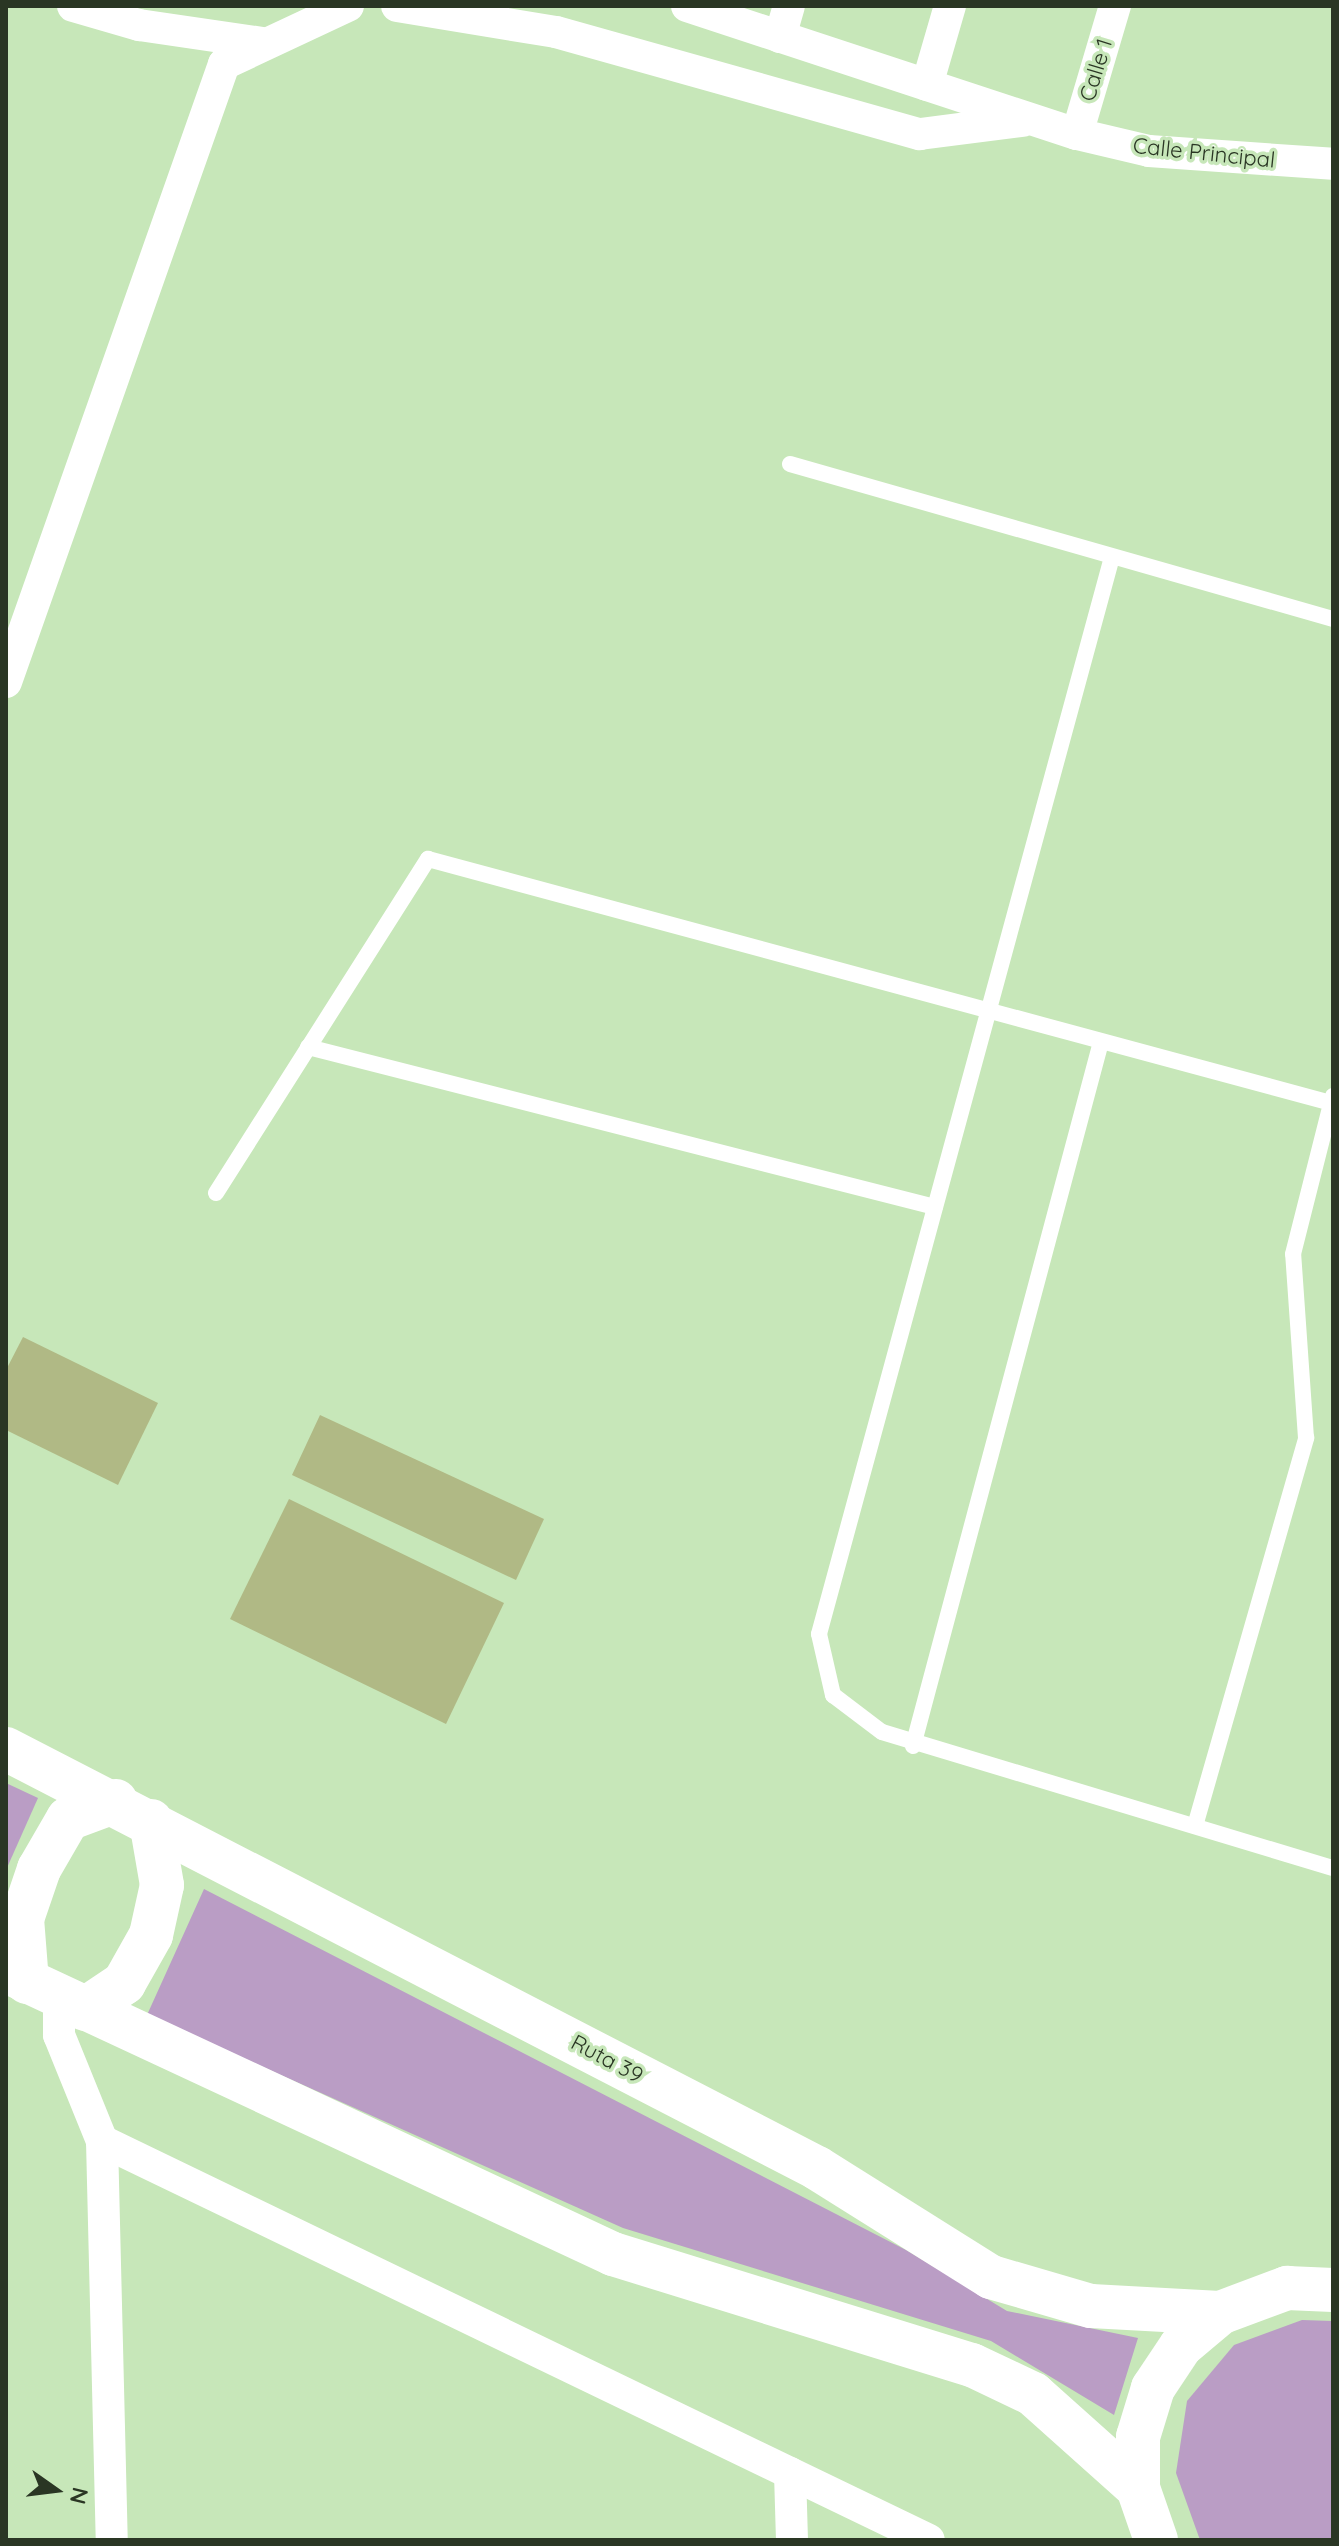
<!DOCTYPE html>
<html>
<head>
<meta charset="utf-8">
<style>
	body { margin:0 }
	#map { position:relative; width:1339px; height:2546px; overflow:hidden; background:#c7e7b9; font-family:Quicksand,sans-serif }
	div>[style] { position:absolute }
	.green>* { inset:0; background:#ba9dc5 }
	.building>* { inset:0; background:#b0b985 }
	.service>* { height:16px; margin:-8px; padding:0 8px; transform-origin:8px; border-radius:8px; background:#fff }
	.minor>* { height:32px; margin:-16px; padding:0 16px; transform-origin:16px; border-radius:16px; background:#fff }
	.secondary>* { height:44px; margin:-22px; padding:0 22px; transform-origin:22px; border-radius:22px; background:#fff }
	span { translate:-50% -50%; white-space:nowrap; text-align:center; line-height:1.15; -webkit-text-stroke:7px #c7e7b9; paint-order:stroke }
	.street-label { font-size:22px; color:#2a3624 }
	.frame { position:absolute; inset:0; border:8px solid #2a3624; pointer-events:none }
	.north { position:absolute; left:16px; top:2450px; width:80px; height:80px; -webkit-text-stroke:6px #c7e7b9; paint-order:stroke; rotate:104deg; font-size:22px; font-weight:700; line-height:32px; text-align:center; color:#2a3624 }
	.north::after { content:''; display:block; margin:auto; width:28px; height:36px; background:#2a3624; clip-path:polygon(50% 0,100% 100%,50% 72%,0 100%) }
</style>
</head>
<body>
<div id="map">
	<div class="green">
		<i style="clip-path:polygon(6px 1783px,38px 1798px,6px 1870px)"></i>
		<i style="clip-path:polygon(204px 1889px,906px 2250px,1007px 2311px,1138px 2338px,1114px 2415px,991px 2341px,623px 2228px,147px 2015px)"></i>
		<i style="clip-path:polygon(1302px 2320px,1333px 2321px,1333px 2540px,1200px 2540px,1176px 2473px,1187px 2401px,1234px 2345px)"></i>
	</div>
	<div class="building">
		<i style="clip-path:polygon(23px 1337px,158px 1403px,118px 1485px,6px 1430px,6px 1370px)"></i>
		<i style="clip-path:polygon(320px 1415px,544px 1519px,516px 1580px,292px 1475px)"></i>
		<i style="clip-path:polygon(289px 1499px,504px 1603px,446px 1724px,230px 1619px)"></i>
	</div>
	<div class="service">
		<i style="left:790px;top:464px;width:565px;rotate:15.93deg"></i>
		<i style="left:1112px;top:557px;width:1116px;rotate:105.22deg"></i>
		<i style="left:819px;top:1634px;width:63px;rotate:77.1deg"></i>
		<i style="left:833px;top:1695px;width:61px;rotate:37.1deg"></i>
		<i style="left:882px;top:1732px;width:471px;rotate:16.8deg"></i>
		<i style="left:308px;top:1047px;width:647px;rotate:14.32deg"></i>
		<i style="left:216px;top:1193px;width:396px;rotate:-57.6deg"></i>
		<i style="left:428px;top:859px;width:935px;rotate:15.12deg"></i>
		<i style="left:913px;top:1746px;width:729px;rotate:-75.05deg"></i>
		<i style="left:1195px;top:1826px;width:404px;rotate:-74deg"></i>
		<i style="left:1306px;top:1438px;width:184px;rotate:-94deg"></i>
		<i style="left:1293px;top:1254px;width:163px;rotate:-75.8deg"></i>
	</div>
	<div class="minor">
		<i style="left:73px;top:6px;width:69px;rotate:16.1deg"></i>
		<i style="left:139px;top:25px;width:125px;rotate:8.3deg"></i>
		<i style="left:397px;top:6px;width:161px;rotate:9.3deg"></i>
		<i style="left:556px;top:32px;width:378px;rotate:15.7deg"></i>
		<i style="left:920px;top:134px;width:103px;rotate:-7.3deg"></i>
		<i style="left:687px;top:6px;width:410px;rotate:18.2deg"></i>
		<i style="left:1077px;top:134px;width:74px;rotate:13.3deg"></i>
		<i style="left:1149px;top:151px;width:184px;rotate:4deg"></i>
		<i style="left:780px;top:37px;width:32px;rotate:-74deg"></i>
		<i style="left:927px;top:85px;width:82px;rotate:-73.8deg"></i>
		<i style="left:1077px;top:134px;width:134px;rotate:-73.5deg"></i>
		<i style="left:6px;top:682px;width:655px;rotate:-70.57deg"></i>
		<i style="left:224px;top:64px;width:137px;rotate:-25.1deg"></i>
		<i style="left:59px;top:1997px;width:38px;rotate:90deg"></i>
		<i style="left:59px;top:2035px;width:114px;rotate:67.9deg"></i>
		<i style="left:102px;top:2141px;width:918px;rotate:25.76deg"></i>
		<i style="left:102px;top:2141px;width:399px;rotate:88.6deg"></i>
		<i style="left:790px;top:2473px;width:67px;rotate:88.3deg"></i>
	</div>
	<div class="secondary">
		<i style="left:6px;top:1749px;width:913px;rotate:27.32deg"></i>
		<i style="left:817px;top:2168px;width:205px;rotate:32.1deg"></i>
		<i style="left:991px;top:2277px;width:104px;rotate:16.2deg"></i>
		<i style="left:1091px;top:2306px;width:129px;rotate:3.1deg"></i>
		<i style="left:6px;top:1971px;width:670px;rotate:25deg"></i>
		<i style="left:613px;top:2254px;width:376px;rotate:17.2deg"></i>
		<i style="left:972px;top:2365px;width:68px;rotate:25.4deg"></i>
		<i style="left:1033px;top:2394px;width:141px;rotate:41.8deg"></i>
		<i style="left:27px;top:1982px;width:63px;rotate:-94.5deg"></i>
		<i style="left:22px;top:1919px;width:53px;rotate:-71.2deg"></i>
		<i style="left:39px;top:1869px;width:58px;rotate:-59.9deg"></i>
		<i style="left:68px;top:1819px;width:51px;rotate:-20.6deg"></i>
		<i style="left:85px;top:2009px;width:47px;rotate:-33.7deg"></i>
		<i style="left:124px;top:1983px;width:55px;rotate:-60.6deg"></i>
		<i style="left:151px;top:1935px;width:51px;rotate:-77.6deg"></i>
		<i style="left:162px;top:1885px;width:65px;rotate:-99.8deg"></i>
		<i style="left:1156px;top:2540px;width:55px;rotate:-109.1deg"></i>
		<i style="left:1138px;top:2488px;width:51px;rotate:-90deg"></i>
		<i style="left:1138px;top:2437px;width:51px;rotate:-73deg"></i>
		<i style="left:1153px;top:2388px;width:50px;rotate:-56.3deg"></i>
		<i style="left:1181px;top:2346px;width:51px;rotate:-40.2deg"></i>
		<i style="left:1220px;top:2313px;width:72px;rotate:-20.5deg"></i>
		<i style="left:1287px;top:2288px;width:46px;rotate:2.5deg"></i>
	</div>
	<div class="street-label">
		<span style="left:1096px;top:70px;rotate:-73deg">Calle 1</span>
		<span style="left:1204px;top:153px;rotate:6deg">Calle Principal</span>
		<span style="left:607px;top:2059px;rotate:28deg">Ruta 39</span>
	</div>
	<div class="frame"></div>
	<div class="north">N</div>
</div>
</body>
</html>
